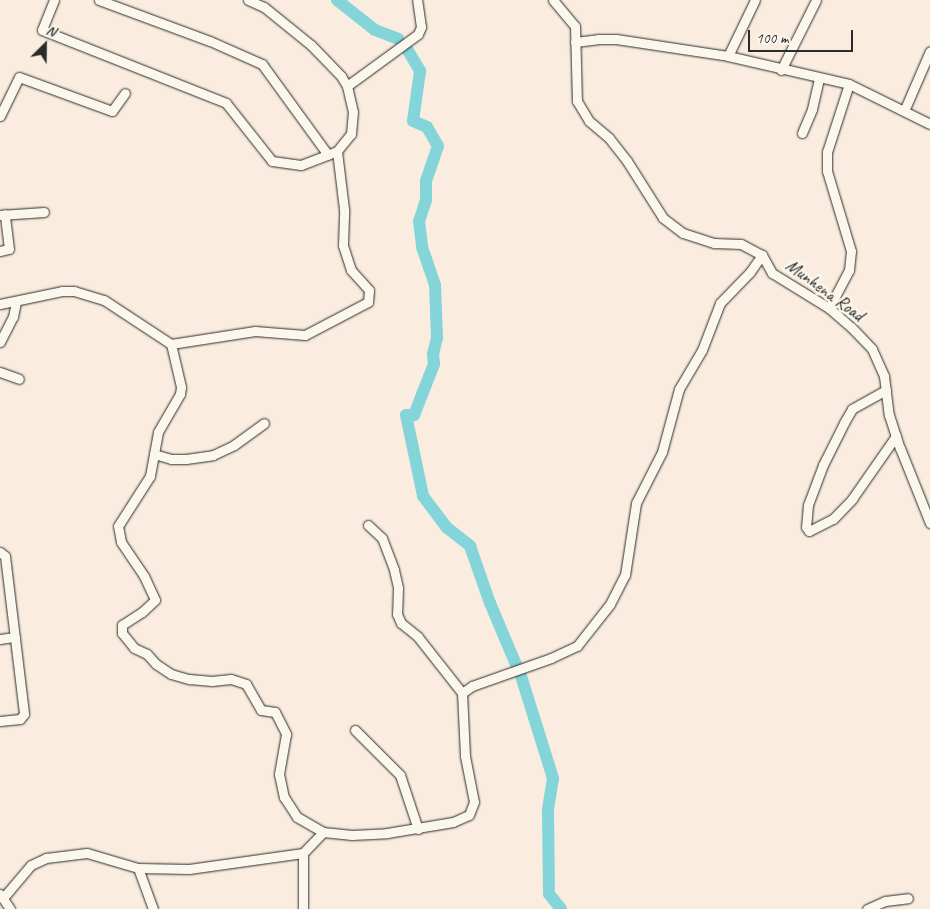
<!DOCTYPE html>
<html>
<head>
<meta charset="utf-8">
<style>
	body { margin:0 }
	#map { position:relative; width:930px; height:909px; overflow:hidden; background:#faecdf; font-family:Caveat,sans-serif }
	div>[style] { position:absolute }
	.river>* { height:12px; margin:-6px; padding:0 6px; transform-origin:6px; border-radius:6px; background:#83d5da }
	.roads { filter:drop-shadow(0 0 1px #2b2b2b) drop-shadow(0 0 1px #2b2b2b) }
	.minor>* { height:9px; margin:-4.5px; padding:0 4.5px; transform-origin:4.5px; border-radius:4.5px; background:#fbf7ec }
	span { translate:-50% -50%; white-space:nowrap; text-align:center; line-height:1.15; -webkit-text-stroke:5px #fbf7ec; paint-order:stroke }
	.street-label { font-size:18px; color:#2b2b2b }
	.north { position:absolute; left:20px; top:20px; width:50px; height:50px; -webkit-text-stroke:4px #fbf7ec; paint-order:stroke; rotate:23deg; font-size:14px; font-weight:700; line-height:20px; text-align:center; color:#2b2b2b }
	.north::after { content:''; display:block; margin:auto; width:18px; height:22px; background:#2b2b2b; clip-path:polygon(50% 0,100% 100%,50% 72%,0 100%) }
	.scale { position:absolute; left:748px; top:30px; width:105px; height:22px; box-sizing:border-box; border:2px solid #2b2b2b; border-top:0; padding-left:6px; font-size:15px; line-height:18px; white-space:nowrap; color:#2b2b2b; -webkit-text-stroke:4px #fbf7ec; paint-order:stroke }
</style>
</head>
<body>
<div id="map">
	<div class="river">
		<i style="left:337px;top:0;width:48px;rotate:38.3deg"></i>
		<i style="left:375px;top:30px;width:25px;rotate:21deg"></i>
		<i style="left:407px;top:49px;width:26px;rotate:59deg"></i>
		<i style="left:420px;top:71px;width:50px;rotate:98deg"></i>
		<i style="left:413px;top:121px;width:15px;rotate:23deg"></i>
		<i style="left:427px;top:127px;width:22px;rotate:60deg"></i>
		<i style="left:438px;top:146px;width:37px;rotate:109deg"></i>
		<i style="left:426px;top:181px;width:19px;rotate:90deg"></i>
		<i style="left:426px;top:200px;width:22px;rotate:108deg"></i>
		<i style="left:419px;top:221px;width:26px;rotate:83deg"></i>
		<i style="left:422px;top:247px;width:40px;rotate:71.1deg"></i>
		<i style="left:435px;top:285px;width:53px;rotate:87.8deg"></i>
		<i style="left:437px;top:338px;width:16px;rotate:104deg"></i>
		<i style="left:433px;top:354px;width:10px;rotate:84deg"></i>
		<i style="left:434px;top:364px;width:55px;rotate:111.4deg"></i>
		<i style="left:414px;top:415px;width:8px;rotate:180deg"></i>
		<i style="left:406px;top:415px;width:83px;rotate:78.1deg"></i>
		<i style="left:423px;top:496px;width:39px;rotate:53deg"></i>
		<i style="left:446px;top:527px;width:31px;rotate:38deg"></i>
		<i style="left:470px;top:546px;width:60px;rotate:70.7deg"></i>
		<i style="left:490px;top:603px;width:69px;rotate:67.1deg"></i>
		<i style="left:521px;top:676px;width:107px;rotate:72.6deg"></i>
		<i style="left:553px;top:778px;width:33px;rotate:99deg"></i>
		<i style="left:548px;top:811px;width:83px;rotate:89.3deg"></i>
		<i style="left:549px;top:894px;width:19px;rotate:51deg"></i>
	</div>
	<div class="roads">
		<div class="minor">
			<i style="left:54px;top:0;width:32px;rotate:112deg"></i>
			<i style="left:42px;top:30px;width:198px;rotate:21.6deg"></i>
			<i style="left:226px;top:103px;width:74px;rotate:51.6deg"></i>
			<i style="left:272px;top:161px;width:29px;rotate:8deg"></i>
			<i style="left:301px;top:165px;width:39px;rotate:-21deg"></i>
			<i style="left:337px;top:151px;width:22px;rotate:-51deg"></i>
			<i style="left:351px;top:134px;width:22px;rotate:-85deg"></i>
			<i style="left:353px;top:112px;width:27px;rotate:-103deg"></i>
			<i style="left:347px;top:86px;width:88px;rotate:-36.2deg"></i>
			<i style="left:418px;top:34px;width:8px;rotate:-67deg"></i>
			<i style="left:421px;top:27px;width:27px;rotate:-98deg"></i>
			<i style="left:99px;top:0;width:118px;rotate:20.3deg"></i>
			<i style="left:210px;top:41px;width:57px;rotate:23.9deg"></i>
			<i style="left:262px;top:64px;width:112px;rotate:54deg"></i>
			<i style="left:248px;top:0;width:17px;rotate:24deg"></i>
			<i style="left:264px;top:7px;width:60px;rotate:39deg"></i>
			<i style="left:311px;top:45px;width:43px;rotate:45.9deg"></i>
			<i style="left:341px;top:76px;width:12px;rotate:59deg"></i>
			<i style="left:553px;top:0;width:34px;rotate:50deg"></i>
			<i style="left:575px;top:26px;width:75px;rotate:88.5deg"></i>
			<i style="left:577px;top:101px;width:23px;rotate:59deg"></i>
			<i style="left:589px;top:121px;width:26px;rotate:40deg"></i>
			<i style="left:609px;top:138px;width:29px;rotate:52deg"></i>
			<i style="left:627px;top:161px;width:67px;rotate:57.7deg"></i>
			<i style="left:663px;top:218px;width:25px;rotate:37deg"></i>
			<i style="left:683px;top:233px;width:33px;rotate:18deg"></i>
			<i style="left:714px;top:243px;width:27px;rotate:2deg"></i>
			<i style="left:741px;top:244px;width:24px;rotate:28deg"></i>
			<i style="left:762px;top:255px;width:21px;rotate:61deg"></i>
			<i style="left:772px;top:273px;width:67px;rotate:31.6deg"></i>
			<i style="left:829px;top:308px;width:29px;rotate:41deg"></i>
			<i style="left:851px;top:327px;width:30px;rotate:46deg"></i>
			<i style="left:872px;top:349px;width:30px;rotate:66deg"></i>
			<i style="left:884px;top:376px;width:39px;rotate:83deg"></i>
			<i style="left:889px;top:415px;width:35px;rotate:72deg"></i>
			<i style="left:900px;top:448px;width:81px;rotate:68.2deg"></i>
			<i style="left:575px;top:42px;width:23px;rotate:-7deg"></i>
			<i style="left:598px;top:39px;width:18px"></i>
			<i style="left:616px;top:39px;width:113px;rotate:8.6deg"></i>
			<i style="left:728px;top:56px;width:124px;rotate:13deg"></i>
			<i style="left:849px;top:84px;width:90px;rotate:26.3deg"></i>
			<i style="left:728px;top:56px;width:62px;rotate:-64.3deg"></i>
			<i style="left:781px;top:70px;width:78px;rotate:-63.4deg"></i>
			<i style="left:904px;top:111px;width:65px;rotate:-66.6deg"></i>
			<i style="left:0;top:116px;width:43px;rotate:-64deg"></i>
			<i style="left:19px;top:77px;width:99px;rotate:20.1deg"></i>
			<i style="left:112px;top:111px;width:22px;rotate:-54deg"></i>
			<i style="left:802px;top:133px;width:26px;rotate:-67deg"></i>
			<i style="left:812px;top:109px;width:32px;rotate:-77deg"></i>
			<i style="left:0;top:215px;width:44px;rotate:-3.9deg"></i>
			<i style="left:0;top:251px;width:9px;rotate:-13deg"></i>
			<i style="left:9px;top:249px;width:35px;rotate:-97deg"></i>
			<i style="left:0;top:304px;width:63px;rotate:-11.8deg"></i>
			<i style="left:62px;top:291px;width:12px"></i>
			<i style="left:74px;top:291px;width:31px;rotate:17deg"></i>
			<i style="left:104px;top:300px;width:80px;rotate:33.3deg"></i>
			<i style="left:171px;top:344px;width:85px;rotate:-8.8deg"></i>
			<i style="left:255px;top:331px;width:50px;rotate:4.6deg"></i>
			<i style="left:305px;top:335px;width:71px;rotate:-27.6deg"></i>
			<i style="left:368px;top:302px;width:12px;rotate:-85deg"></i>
			<i style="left:369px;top:290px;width:27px;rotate:-132deg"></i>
			<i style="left:351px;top:270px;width:26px;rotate:-108deg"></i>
			<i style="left:343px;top:245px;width:36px;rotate:-88deg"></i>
			<i style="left:344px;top:209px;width:58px;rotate:-96.9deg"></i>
			<i style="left:829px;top:308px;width:43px;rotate:-62.2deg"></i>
			<i style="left:849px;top:270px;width:19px;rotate:-84deg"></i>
			<i style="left:851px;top:251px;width:84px;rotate:-106.7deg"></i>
			<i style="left:827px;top:171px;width:19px;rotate:-90deg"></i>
			<i style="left:827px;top:152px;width:71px;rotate:-72.1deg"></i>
			<i style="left:0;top:342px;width:28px;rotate:-63deg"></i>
			<i style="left:13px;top:317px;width:16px;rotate:-79deg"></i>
			<i style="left:171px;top:344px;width:44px;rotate:76.9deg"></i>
			<i style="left:181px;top:387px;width:7px;rotate:98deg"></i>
			<i style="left:180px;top:394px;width:44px;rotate:120.1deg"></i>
			<i style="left:158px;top:432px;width:45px;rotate:100.3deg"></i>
			<i style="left:150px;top:476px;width:59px;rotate:122.6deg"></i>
			<i style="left:118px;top:526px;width:16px;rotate:79deg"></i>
			<i style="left:121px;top:542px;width:41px;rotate:55.9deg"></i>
			<i style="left:144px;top:576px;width:26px;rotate:65deg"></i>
			<i style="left:155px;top:600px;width:18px;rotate:137deg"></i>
			<i style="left:142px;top:612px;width:24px;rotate:147deg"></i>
			<i style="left:122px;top:625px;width:8px;rotate:90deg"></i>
			<i style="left:122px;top:633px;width:19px;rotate:51deg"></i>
			<i style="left:134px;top:648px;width:14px;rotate:25deg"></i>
			<i style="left:147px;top:654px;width:13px;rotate:48deg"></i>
			<i style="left:156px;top:664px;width:18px;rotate:34deg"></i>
			<i style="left:171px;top:674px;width:19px;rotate:16deg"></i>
			<i style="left:189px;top:679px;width:23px;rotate:5deg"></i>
			<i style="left:212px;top:681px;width:19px;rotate:-6deg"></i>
			<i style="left:231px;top:679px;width:16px;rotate:18deg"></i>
			<i style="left:246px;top:684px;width:30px;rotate:60deg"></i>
			<i style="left:261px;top:710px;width:14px;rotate:8deg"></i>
			<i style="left:275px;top:712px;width:25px;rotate:63deg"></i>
			<i style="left:286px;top:734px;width:41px;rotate:99.9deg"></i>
			<i style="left:279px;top:774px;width:24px;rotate:78deg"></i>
			<i style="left:284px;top:797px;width:24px;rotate:57deg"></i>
			<i style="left:297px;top:817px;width:30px;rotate:30deg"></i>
			<i style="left:0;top:372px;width:20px;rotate:20deg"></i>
			<i style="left:886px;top:390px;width:39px;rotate:151deg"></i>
			<i style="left:852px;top:409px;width:16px;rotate:120deg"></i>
			<i style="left:844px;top:423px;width:47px;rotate:116.6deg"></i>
			<i style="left:823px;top:465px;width:43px;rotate:110.6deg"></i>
			<i style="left:808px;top:505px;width:22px;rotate:95deg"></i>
			<i style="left:806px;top:527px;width:5px;rotate:53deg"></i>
			<i style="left:809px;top:531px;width:27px;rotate:-27deg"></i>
			<i style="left:833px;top:519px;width:28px;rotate:-46deg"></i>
			<i style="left:852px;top:499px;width:77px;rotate:-55.1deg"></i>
			<i style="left:154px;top:454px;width:18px;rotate:16deg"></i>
			<i style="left:171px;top:459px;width:15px"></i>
			<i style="left:186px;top:459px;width:27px;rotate:-8deg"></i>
			<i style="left:213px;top:455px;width:23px;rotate:-25deg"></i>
			<i style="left:234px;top:445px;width:37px;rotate:-36deg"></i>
			<i style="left:368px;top:525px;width:19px;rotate:43deg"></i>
			<i style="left:382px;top:538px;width:34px;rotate:69deg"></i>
			<i style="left:394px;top:570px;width:18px;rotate:77deg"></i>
			<i style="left:398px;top:588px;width:26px;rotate:92deg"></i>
			<i style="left:397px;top:614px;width:10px;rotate:66deg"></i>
			<i style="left:401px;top:623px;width:22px;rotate:39deg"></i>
			<i style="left:418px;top:637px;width:71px;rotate:51.8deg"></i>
			<i style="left:0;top:552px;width:6px;rotate:39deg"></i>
			<i style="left:5px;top:556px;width:159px;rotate:83.1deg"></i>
			<i style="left:24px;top:714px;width:6px;rotate:129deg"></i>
			<i style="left:20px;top:719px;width:20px;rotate:174deg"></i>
			<i style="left:0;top:639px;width:15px;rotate:-8deg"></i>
			<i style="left:355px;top:730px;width:64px;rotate:45deg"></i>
			<i style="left:400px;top:775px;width:57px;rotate:71.6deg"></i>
			<i style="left:138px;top:868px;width:44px;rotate:69.9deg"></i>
			<i style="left:0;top:894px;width:18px;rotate:56deg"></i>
			<i style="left:3px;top:898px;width:43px;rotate:-49.7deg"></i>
			<i style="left:31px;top:865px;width:17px;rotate:-25deg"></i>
			<i style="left:46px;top:858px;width:41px;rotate:-7deg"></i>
			<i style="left:87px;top:853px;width:53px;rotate:16.4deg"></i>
			<i style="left:138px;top:868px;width:51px;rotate:1.1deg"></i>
			<i style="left:189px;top:869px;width:115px;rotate:-8deg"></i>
			<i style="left:303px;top:853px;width:29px;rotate:-46deg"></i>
			<i style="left:323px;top:832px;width:29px;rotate:6deg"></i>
			<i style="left:352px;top:835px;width:35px;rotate:-3deg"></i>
			<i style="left:387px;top:833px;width:67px;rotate:-9.5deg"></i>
			<i style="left:453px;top:822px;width:17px;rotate:-24deg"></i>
			<i style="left:469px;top:815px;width:14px;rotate:-69deg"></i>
			<i style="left:474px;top:802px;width:47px;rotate:-101.1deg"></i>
			<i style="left:465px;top:756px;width:63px;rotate:-92.7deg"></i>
			<i style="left:462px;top:693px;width:12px;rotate:-35deg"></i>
			<i style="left:472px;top:686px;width:84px;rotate:-19.5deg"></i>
			<i style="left:551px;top:658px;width:29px;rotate:-25deg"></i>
			<i style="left:577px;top:646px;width:53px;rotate:-51.8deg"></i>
			<i style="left:610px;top:604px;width:33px;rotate:-63deg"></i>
			<i style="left:625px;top:575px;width:73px;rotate:-81.3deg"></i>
			<i style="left:636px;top:503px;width:57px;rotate:-63deg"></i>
			<i style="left:662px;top:452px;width:65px;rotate:-74.9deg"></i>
			<i style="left:679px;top:389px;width:45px;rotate:-59.5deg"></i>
			<i style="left:702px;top:350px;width:50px;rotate:-69deg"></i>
			<i style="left:720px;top:303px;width:43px;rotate:-45.9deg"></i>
			<i style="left:750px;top:272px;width:21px;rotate:-55deg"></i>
			<i style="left:303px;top:909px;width:56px;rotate:-90deg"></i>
			<i style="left:867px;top:909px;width:20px;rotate:-24deg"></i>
			<i style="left:885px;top:901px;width:23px;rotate:-7deg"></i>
		</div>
	</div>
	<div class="street-label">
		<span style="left:825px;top:290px;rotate:36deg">Munhena Road</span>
	</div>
	<div class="north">N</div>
	<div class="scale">100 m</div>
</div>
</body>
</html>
